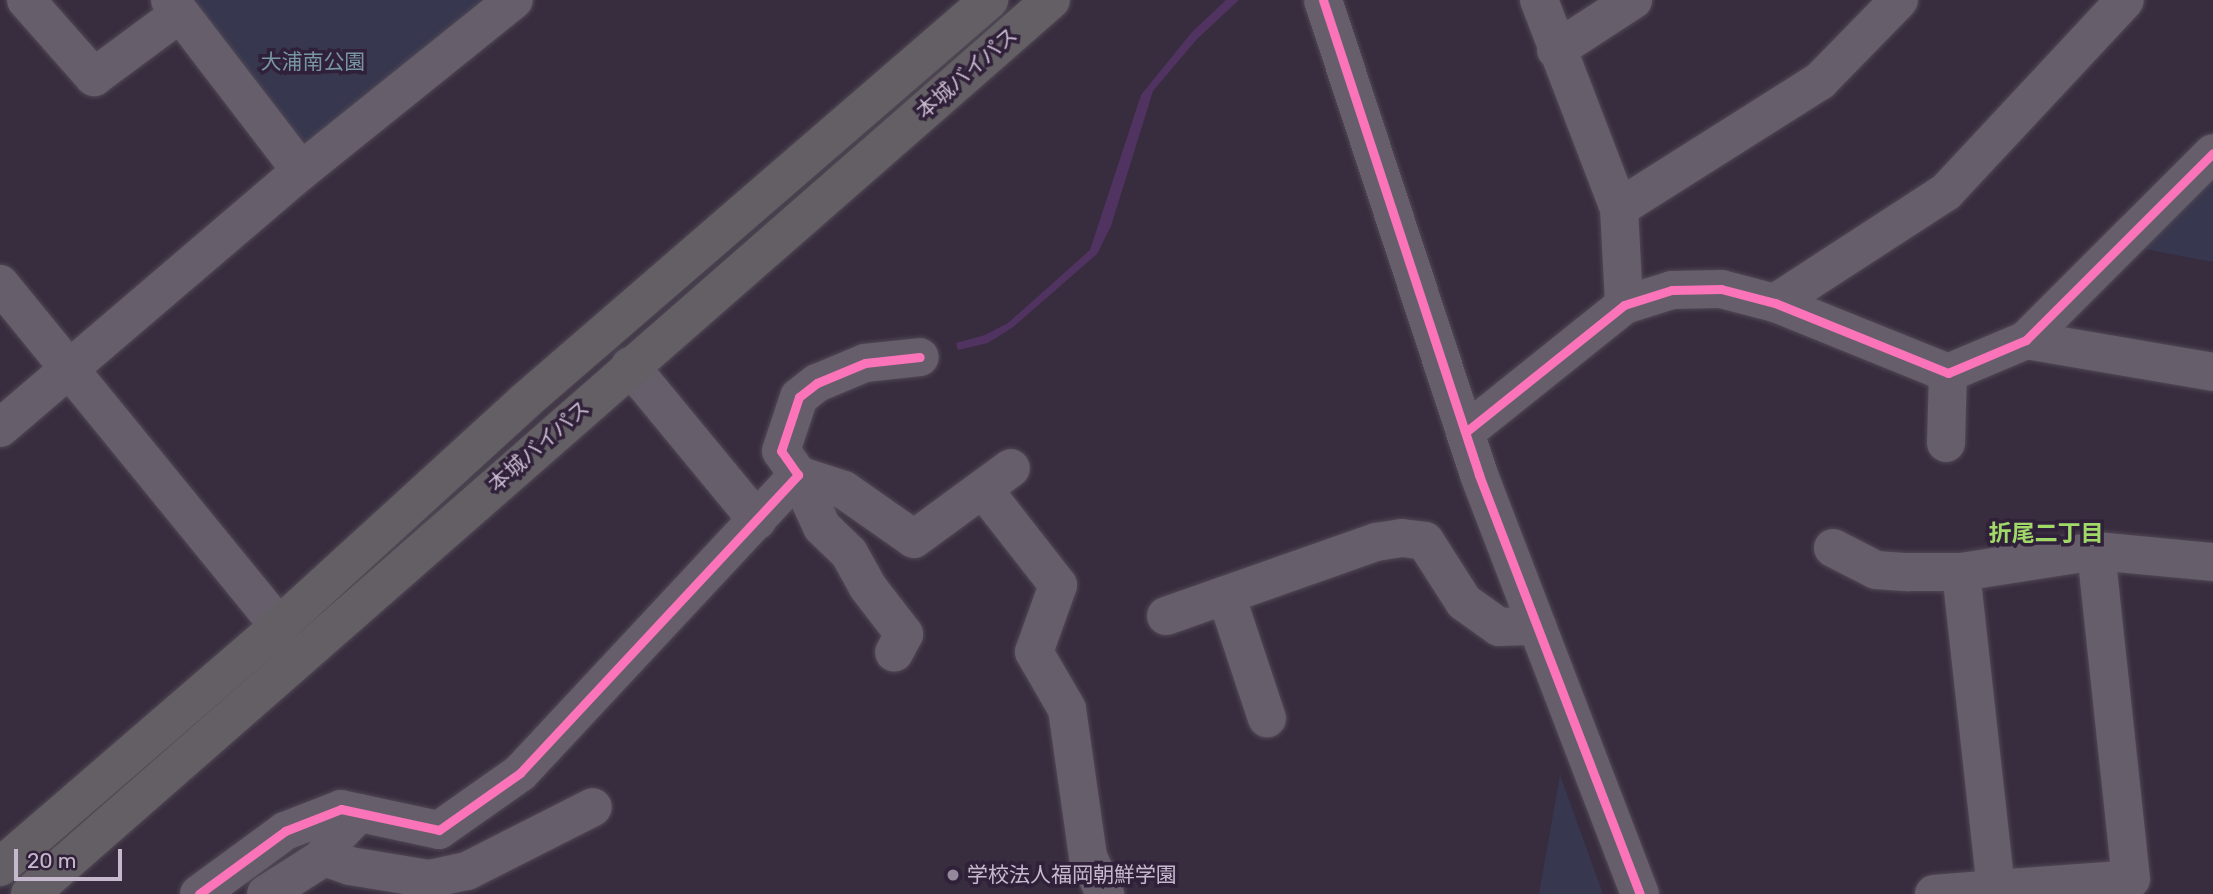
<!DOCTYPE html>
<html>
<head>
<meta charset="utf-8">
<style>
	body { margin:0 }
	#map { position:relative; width:2213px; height:894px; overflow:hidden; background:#382d3e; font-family:Rubik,"Noto Sans JP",sans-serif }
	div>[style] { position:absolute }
	.green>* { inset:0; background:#37374f }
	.water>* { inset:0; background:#503361 }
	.roads { filter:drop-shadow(0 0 2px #504855) drop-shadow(0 0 2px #504855) }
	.street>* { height:38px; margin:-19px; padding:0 19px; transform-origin:19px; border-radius:19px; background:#665e6b }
	.highway>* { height:38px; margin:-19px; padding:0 19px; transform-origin:19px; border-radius:19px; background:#635f64 }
	.cycleway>* { height:9px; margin:-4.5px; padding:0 4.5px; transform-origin:4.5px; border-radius:4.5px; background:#fb73b8 }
	.dots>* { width:19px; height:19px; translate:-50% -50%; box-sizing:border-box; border:4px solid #302039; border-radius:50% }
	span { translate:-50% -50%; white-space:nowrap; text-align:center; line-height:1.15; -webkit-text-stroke:7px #302039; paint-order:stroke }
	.park-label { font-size:21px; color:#7796a4 }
	.street-label { font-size:21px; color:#c7b9cd }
	.poi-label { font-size:21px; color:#c7b9cd }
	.left { translate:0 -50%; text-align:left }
	.neighbourhood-label { font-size:23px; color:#a1d968; font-weight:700 }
	.scale { position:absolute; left:14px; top:849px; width:108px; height:32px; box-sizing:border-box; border:4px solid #c7b9cd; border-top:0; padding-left:9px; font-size:21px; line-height:24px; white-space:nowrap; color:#c7b9cd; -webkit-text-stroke:5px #302039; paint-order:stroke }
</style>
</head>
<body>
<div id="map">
	<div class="green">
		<i style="clip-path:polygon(187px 0,483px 0,315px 141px,297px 139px)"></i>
		<i style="clip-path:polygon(2213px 175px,2213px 262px,2144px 249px)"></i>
		<i style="clip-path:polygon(1560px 775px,1603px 894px,1539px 894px)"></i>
	</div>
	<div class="water">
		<i style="clip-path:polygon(1226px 0,1239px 0,1197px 39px,1153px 91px,1111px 226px,1097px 254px,1013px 327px,988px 343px,958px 350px,956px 343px,985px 335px,1008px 323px,1090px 250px,1141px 95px,1192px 32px)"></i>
	</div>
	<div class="roads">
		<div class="street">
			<i style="left:26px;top:0;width:103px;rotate:48.6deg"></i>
			<i style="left:94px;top:77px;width:106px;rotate:-36.5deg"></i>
			<i style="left:170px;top:0;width:215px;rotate:52.5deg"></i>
			<i style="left:1323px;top:0;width:500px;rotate:71.8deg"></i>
			<i style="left:1479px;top:475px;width:449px;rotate:69deg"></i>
			<i style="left:1539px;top:0;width:223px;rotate:69deg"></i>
			<i style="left:1619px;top:208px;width:97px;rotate:87deg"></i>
			<i style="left:1556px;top:50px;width:92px;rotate:-33deg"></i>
			<i style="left:1619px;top:208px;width:238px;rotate:-32.3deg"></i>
			<i style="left:1820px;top:81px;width:113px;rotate:-45.7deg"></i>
			<i style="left:0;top:284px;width:441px;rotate:50.8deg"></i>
			<i style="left:1775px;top:303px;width:204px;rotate:-33deg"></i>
			<i style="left:1946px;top:192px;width:262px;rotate:-47deg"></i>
			<i style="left:2026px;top:340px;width:190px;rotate:9.7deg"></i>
			<i style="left:630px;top:366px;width:200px;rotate:50.5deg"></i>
			<i style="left:0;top:428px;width:396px;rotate:-40.5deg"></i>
			<i style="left:301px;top:171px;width:273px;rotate:-38.8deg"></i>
			<i style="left:1467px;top:431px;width:201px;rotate:-38.7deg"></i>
			<i style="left:1624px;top:305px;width:50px;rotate:-17.4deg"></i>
			<i style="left:1672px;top:290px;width:49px;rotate:-1.2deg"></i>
			<i style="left:1721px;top:289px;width:56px;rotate:14.5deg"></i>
			<i style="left:1775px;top:303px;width:187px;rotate:22deg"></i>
			<i style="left:1948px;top:373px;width:85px;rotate:-22.9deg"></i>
			<i style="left:2026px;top:340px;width:264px;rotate:-45deg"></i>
			<i style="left:1946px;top:443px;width:70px;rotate:-88.4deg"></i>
			<i style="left:798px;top:475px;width:48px;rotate:18.1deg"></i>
			<i style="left:844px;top:490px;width:85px;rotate:35deg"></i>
			<i style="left:914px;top:539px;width:120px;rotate:-36.2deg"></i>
			<i style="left:798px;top:475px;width:57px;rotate:65.2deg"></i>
			<i style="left:822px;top:527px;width:37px;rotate:44deg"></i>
			<i style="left:849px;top:553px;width:38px;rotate:61deg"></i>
			<i style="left:867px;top:586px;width:61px;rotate:52.4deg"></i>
			<i style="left:904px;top:634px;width:21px;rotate:118deg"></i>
			<i style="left:983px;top:489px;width:122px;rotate:52deg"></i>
			<i style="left:1058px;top:585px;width:71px;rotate:109.7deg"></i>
			<i style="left:1034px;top:652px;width:66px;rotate:59.9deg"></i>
			<i style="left:1067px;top:709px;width:149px;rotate:81.9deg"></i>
			<i style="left:1088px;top:857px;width:41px;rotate:65.3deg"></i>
			<i style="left:1833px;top:548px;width:48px;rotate:27.1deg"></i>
			<i style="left:1876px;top:570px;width:32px;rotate:4deg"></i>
			<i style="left:1908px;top:572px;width:53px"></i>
			<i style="left:1961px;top:572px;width:137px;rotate:-8.8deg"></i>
			<i style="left:2096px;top:551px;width:118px;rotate:5.4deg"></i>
			<i style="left:1226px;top:595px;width:130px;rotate:71.6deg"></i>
			<i style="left:1166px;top:616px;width:223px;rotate:-19.4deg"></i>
			<i style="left:1376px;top:542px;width:26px;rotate:-9deg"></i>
			<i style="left:1402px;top:538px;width:23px;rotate:7deg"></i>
			<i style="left:1425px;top:541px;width:72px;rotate:57.4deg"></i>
			<i style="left:1464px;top:602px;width:43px;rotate:35.5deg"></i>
			<i style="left:1499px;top:627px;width:38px;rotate:-2deg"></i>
			<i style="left:359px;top:813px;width:42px;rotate:134deg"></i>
			<i style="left:330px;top:843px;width:15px;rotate:113deg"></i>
			<i style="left:324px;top:857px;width:28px;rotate:19deg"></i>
			<i style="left:350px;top:866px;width:80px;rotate:9.3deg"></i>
			<i style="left:429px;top:879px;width:39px;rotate:-12deg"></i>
			<i style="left:467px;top:871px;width:141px;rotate:-26.9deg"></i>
			<i style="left:1996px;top:889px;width:135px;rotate:-4.2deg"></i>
			<i style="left:2131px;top:879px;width:330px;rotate:-96.1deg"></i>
			<i style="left:199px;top:894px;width:107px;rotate:-36.2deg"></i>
			<i style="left:285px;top:831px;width:60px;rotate:-21.4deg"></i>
			<i style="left:341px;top:809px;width:100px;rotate:12.1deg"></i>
			<i style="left:439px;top:830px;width:99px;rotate:-35.1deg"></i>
			<i style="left:520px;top:773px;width:408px;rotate:-47deg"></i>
			<i style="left:798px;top:475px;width:29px;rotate:-125deg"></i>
			<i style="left:781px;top:451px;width:57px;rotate:-71.6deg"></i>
			<i style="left:799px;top:397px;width:23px;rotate:-38deg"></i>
			<i style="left:817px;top:383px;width:52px;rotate:-22.6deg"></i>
			<i style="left:865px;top:363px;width:55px;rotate:-6.2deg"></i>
			<i style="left:266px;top:894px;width:69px;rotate:-32.5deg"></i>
			<i style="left:1934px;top:894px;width:62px;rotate:-4.6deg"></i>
			<i style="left:1996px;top:889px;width:319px;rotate:-96.3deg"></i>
		</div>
		<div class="highway">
			<i style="left:0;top:867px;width:369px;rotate:-40.8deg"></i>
			<i style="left:279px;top:626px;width:332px;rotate:-42.4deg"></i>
			<i style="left:524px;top:402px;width:615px;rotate:-40.84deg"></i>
			<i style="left:30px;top:894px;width:1357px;rotate:-41.21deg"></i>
		</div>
	</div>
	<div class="cycleway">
		<i style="left:1323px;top:0;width:500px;rotate:71.8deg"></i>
		<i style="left:1479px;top:475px;width:449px;rotate:69deg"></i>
		<i style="left:1467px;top:431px;width:201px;rotate:-38.7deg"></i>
		<i style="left:1624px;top:305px;width:50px;rotate:-17.4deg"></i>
		<i style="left:1672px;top:290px;width:49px;rotate:-1.2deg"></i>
		<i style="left:1721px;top:289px;width:56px;rotate:14.5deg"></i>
		<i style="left:1775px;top:303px;width:187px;rotate:22deg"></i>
		<i style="left:1948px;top:373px;width:85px;rotate:-22.9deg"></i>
		<i style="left:2026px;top:340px;width:264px;rotate:-45deg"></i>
		<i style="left:199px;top:894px;width:107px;rotate:-36.2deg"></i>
		<i style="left:285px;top:831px;width:60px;rotate:-21.4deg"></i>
		<i style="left:341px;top:809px;width:100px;rotate:12.1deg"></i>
		<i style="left:439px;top:830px;width:99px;rotate:-35.1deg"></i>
		<i style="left:520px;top:773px;width:408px;rotate:-47deg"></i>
		<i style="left:798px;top:475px;width:29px;rotate:-125deg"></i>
		<i style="left:781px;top:451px;width:57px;rotate:-71.6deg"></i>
		<i style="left:799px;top:397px;width:23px;rotate:-38deg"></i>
		<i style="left:817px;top:383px;width:52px;rotate:-22.6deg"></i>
		<i style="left:865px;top:363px;width:55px;rotate:-6.2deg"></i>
	</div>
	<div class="dots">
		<i style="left:953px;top:875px;background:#95889b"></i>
	</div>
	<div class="park-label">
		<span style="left:313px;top:62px">大浦南公園</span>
	</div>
	<div class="street-label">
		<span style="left:967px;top:73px;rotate:-41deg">本城バイパス</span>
		<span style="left:539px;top:446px;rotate:-41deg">本城バイパス</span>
	</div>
	<div class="poi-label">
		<span class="left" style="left:967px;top:875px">学校法人福岡朝鮮学園</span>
	</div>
	<div class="neighbourhood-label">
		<span style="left:2046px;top:533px">折尾二丁目</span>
	</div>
	<div class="scale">20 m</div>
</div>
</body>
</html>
